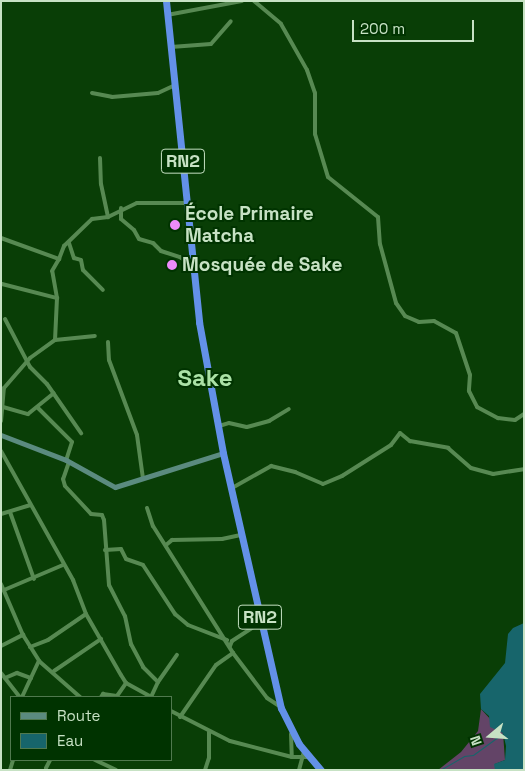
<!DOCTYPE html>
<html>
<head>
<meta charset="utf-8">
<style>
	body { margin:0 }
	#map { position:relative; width:525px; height:771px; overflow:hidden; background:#093e06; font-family:"Space Grotesk",sans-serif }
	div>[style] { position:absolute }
	.green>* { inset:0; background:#634467 }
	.water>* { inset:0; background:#17656b }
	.stream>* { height:1px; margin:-0.5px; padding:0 0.5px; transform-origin:0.5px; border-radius:0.5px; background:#17656b }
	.street>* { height:4px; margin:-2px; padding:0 2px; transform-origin:2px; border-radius:2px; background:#578952 }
	.secondary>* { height:5px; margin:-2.5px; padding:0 2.5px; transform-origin:2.5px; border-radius:2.5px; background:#5b8b7f }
	.highway>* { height:7px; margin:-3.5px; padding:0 3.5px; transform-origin:3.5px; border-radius:3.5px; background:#6391e8 }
	.dots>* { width:14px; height:14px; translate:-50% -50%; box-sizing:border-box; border:2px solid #030; border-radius:50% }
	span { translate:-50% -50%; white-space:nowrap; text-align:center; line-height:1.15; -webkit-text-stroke:4px #030; paint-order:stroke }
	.shield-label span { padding:1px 4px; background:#030; border:1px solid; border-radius:4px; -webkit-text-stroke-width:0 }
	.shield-label { font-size:18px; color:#c7e2c4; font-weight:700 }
	.poi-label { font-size:19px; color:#c7e2c4; font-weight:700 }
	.left { translate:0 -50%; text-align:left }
	.district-label { font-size:24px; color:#abe2a6; font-weight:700 }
	.frame { position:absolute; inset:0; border:2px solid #c7e2c4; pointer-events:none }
	.legend { position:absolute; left:10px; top:696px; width:162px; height:65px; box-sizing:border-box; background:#030; border:1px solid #50794e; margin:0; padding:6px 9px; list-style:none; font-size:15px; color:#c7e2c4 }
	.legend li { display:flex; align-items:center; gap:10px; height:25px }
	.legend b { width:25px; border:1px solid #50794e }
	.north { position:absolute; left:465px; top:711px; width:50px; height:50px; -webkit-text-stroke:4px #030; paint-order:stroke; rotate:252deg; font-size:14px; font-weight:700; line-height:20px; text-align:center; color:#c7e2c4 }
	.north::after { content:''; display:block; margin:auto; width:18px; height:22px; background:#c7e2c4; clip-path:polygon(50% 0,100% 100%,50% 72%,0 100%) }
	.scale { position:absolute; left:352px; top:20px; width:122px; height:22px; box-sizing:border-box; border:2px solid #c7e2c4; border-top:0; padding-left:6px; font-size:15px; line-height:18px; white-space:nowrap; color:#c7e2c4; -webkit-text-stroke:4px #030; paint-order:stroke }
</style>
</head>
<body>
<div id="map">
	<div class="green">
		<i style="clip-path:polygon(481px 709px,503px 733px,505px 760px,495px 764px,495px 770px,438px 770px,461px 752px,478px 731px)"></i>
	</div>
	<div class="water">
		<i style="clip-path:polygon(524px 623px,524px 770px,495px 770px,494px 764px,505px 760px,506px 746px,503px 733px,490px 727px,489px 716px,481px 709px,480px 694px,505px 663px,508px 634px,513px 628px)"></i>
	</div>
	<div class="stream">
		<i style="left:440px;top:770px;width:28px;rotate:-30deg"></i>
		<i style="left:464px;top:756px;width:9px;rotate:-6deg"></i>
		<i style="left:473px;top:755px;width:37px;rotate:-36deg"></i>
	</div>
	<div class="street">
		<i style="left:254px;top:1px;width:35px;rotate:40deg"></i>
		<i style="left:281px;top:24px;width:53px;rotate:60.5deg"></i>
		<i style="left:307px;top:70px;width:24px;rotate:71deg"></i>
		<i style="left:315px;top:93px;width:41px;rotate:90deg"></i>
		<i style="left:315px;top:134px;width:45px;rotate:73.2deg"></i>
		<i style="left:328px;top:177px;width:64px;rotate:38.7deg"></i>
		<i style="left:378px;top:217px;width:27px;rotate:86deg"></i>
		<i style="left:380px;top:244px;width:61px;rotate:74.8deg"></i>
		<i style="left:396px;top:303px;width:16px;rotate:55deg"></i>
		<i style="left:405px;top:316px;width:15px;rotate:23deg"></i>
		<i style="left:419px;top:322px;width:15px;rotate:-4deg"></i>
		<i style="left:434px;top:321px;width:25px;rotate:29deg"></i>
		<i style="left:456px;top:333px;width:44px;rotate:71.6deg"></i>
		<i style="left:470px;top:375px;width:16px;rotate:94deg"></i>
		<i style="left:469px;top:391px;width:18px;rotate:63deg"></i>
		<i style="left:477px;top:407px;width:24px;rotate:28deg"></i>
		<i style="left:498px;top:418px;width:17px;rotate:7deg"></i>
		<i style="left:515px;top:420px;width:11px;rotate:-34deg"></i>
		<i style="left:167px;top:15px;width:76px;rotate:-10.6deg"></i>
		<i style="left:171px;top:47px;width:40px;rotate:-4.3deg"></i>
		<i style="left:211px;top:44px;width:30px;rotate:-49deg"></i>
		<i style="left:92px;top:93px;width:20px;rotate:11deg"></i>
		<i style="left:112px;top:97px;width:46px;rotate:-5deg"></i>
		<i style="left:158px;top:93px;width:19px;rotate:-25deg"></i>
		<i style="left:100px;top:158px;width:26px;rotate:88deg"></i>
		<i style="left:101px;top:184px;width:34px;rotate:78deg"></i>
		<i style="left:121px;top:208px;width:11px;rotate:90deg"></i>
		<i style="left:121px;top:219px;width:17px;rotate:40deg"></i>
		<i style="left:134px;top:230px;width:10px;rotate:61deg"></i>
		<i style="left:139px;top:239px;width:15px;rotate:16deg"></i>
		<i style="left:153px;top:243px;width:11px;rotate:45deg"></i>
		<i style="left:161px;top:251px;width:20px;rotate:18deg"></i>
		<i style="left:180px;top:257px;width:16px;rotate:35deg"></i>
		<i style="left:1px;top:238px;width:62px;rotate:19.9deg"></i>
		<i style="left:59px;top:259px;width:14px;rotate:-69deg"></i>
		<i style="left:64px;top:246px;width:39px;rotate:-44deg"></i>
		<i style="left:92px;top:219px;width:16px;rotate:-7deg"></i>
		<i style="left:108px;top:217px;width:32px;rotate:-26deg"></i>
		<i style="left:137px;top:203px;width:51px"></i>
		<i style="left:69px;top:243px;width:16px;rotate:72deg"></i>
		<i style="left:74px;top:258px;width:7px;rotate:16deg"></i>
		<i style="left:81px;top:260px;width:10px;rotate:79deg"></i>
		<i style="left:83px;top:270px;width:28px;rotate:45deg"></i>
		<i style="left:2px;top:284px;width:57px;rotate:14.3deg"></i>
		<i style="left:57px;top:298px;width:42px;rotate:92.7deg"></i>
		<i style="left:57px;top:298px;width:27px;rotate:-100deg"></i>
		<i style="left:52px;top:271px;width:14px;rotate:-60deg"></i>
		<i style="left:5px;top:319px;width:54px;rotate:62.5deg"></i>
		<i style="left:30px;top:367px;width:24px;rotate:45deg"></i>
		<i style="left:47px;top:384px;width:60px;rotate:55.2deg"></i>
		<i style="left:108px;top:342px;width:18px;rotate:87deg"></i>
		<i style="left:109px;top:360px;width:80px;rotate:69.5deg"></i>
		<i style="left:137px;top:435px;width:44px;rotate:82.2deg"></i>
		<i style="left:3px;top:407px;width:26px;rotate:16deg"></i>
		<i style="left:28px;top:414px;width:33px;rotate:-39deg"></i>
		<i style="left:38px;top:408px;width:48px;rotate:45deg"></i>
		<i style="left:72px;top:442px;width:19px;rotate:108deg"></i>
		<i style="left:1px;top:421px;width:33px;rotate:-85deg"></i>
		<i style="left:4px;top:388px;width:40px;rotate:-49deg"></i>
		<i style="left:30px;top:358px;width:31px;rotate:-36deg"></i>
		<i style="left:55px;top:340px;width:40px;rotate:-5.7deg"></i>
		<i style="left:219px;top:426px;width:10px;rotate:-17deg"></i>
		<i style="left:229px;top:423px;width:18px;rotate:13deg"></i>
		<i style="left:247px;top:427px;width:23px;rotate:-15deg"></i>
		<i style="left:269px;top:421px;width:23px;rotate:-31deg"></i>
		<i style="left:1px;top:451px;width:148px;rotate:60.8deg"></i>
		<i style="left:73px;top:580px;width:36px;rotate:69deg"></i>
		<i style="left:86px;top:614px;width:70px;rotate:60.2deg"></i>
		<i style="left:121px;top:675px;width:9px;rotate:58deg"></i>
		<i style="left:126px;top:683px;width:29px;rotate:29deg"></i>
		<i style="left:69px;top:462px;width:18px;rotate:109deg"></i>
		<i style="left:63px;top:479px;width:7px;rotate:74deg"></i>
		<i style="left:65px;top:486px;width:38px;rotate:47deg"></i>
		<i style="left:91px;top:514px;width:11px;rotate:5deg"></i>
		<i style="left:102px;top:515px;width:5px;rotate:68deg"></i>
		<i style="left:104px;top:520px;width:65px;rotate:85.6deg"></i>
		<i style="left:109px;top:585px;width:35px;rotate:63deg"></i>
		<i style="left:125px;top:616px;width:29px;rotate:78deg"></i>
		<i style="left:131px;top:644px;width:26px;rotate:62deg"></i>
		<i style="left:143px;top:667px;width:21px;rotate:45deg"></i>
		<i style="left:158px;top:682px;width:17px;rotate:115deg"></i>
		<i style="left:232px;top:488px;width:45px;rotate:-29.4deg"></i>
		<i style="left:271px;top:466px;width:25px;rotate:14deg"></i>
		<i style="left:295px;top:472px;width:30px;rotate:23deg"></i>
		<i style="left:323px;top:484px;width:21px;rotate:-23deg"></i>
		<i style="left:342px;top:476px;width:58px;rotate:-32.3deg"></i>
		<i style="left:391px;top:445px;width:15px;rotate:-53deg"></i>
		<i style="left:400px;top:433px;width:13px;rotate:39deg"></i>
		<i style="left:410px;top:441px;width:39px;rotate:10deg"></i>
		<i style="left:448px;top:448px;width:30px;rotate:41deg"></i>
		<i style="left:471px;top:468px;width:23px;rotate:15deg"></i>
		<i style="left:493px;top:474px;width:31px;rotate:-9deg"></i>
		<i style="left:147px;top:508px;width:19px;rotate:72deg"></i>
		<i style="left:153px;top:526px;width:150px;rotate:57.8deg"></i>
		<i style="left:233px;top:653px;width:56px;rotate:52.9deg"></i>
		<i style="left:267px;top:698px;width:17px;rotate:33deg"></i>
		<i style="left:10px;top:512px;width:71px;rotate:70.3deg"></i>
		<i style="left:1px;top:514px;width:30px;rotate:-17deg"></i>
		<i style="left:166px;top:545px;width:8px;rotate:-40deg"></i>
		<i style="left:172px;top:540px;width:50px;rotate:-1.1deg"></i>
		<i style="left:222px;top:539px;width:19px;rotate:-12deg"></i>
		<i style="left:105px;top:550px;width:16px;rotate:-4deg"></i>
		<i style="left:121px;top:549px;width:11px;rotate:63deg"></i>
		<i style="left:126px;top:559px;width:18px;rotate:19deg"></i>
		<i style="left:143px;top:565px;width:59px;rotate:56.9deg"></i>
		<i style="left:175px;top:614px;width:17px;rotate:40deg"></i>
		<i style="left:188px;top:625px;width:42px;rotate:21deg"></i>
		<i style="left:1px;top:584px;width:56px;rotate:66.7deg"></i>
		<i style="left:23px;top:635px;width:31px;rotate:58deg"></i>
		<i style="left:39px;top:661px;width:55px;rotate:41.3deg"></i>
		<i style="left:4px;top:590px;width:64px;rotate:-23deg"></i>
		<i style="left:1px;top:646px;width:25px;rotate:-27deg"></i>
		<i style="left:230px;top:646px;width:5px;rotate:-68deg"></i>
		<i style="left:232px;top:641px;width:35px;rotate:-33deg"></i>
		<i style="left:30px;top:647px;width:19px;rotate:-21deg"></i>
		<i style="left:48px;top:640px;width:46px;rotate:-34.4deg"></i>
		<i style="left:54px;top:671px;width:57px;rotate:-34.2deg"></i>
		<i style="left:1px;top:673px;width:31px;rotate:52deg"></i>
		<i style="left:5px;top:678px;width:13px;rotate:-23deg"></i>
		<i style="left:17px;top:673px;width:15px;rotate:20deg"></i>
		<i style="left:158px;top:682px;width:33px;rotate:-55deg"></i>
		<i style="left:22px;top:697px;width:40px;rotate:-65deg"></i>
		<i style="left:101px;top:697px;width:4px;rotate:-56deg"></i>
		<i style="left:103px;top:694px;width:14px;rotate:8deg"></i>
		<i style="left:117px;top:696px;width:16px;rotate:-55deg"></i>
		<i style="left:171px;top:711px;width:66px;rotate:27deg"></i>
		<i style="left:230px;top:741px;width:64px;rotate:14.5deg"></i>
		<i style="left:292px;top:757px;width:16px"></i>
		<i style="left:180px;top:717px;width:63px;rotate:-55.3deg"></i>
		<i style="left:216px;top:665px;width:21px;rotate:-35deg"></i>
		<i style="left:291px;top:734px;width:23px;rotate:88deg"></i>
		<i style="left:95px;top:760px;width:23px;rotate:25deg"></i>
		<i style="left:46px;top:768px;width:9px;rotate:-63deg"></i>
		<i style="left:10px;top:770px;width:10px;rotate:-73deg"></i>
		<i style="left:205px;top:770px;width:13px;rotate:-72deg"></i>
		<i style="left:209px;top:758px;width:26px;rotate:-90deg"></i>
		<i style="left:299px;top:770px;width:20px;rotate:-75deg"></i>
	</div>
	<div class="secondary">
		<i style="left:1px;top:435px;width:70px;rotate:21deg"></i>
		<i style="left:66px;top:460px;width:56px;rotate:28.9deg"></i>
		<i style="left:115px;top:487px;width:113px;rotate:-17.5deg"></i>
	</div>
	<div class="highway">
		<i style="left:166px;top:1px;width:323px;rotate:84.1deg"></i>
		<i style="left:199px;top:322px;width:133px;rotate:79.6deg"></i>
		<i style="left:223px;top:453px;width:262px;rotate:77.2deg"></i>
		<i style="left:281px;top:708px;width:40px;rotate:63.4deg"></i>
		<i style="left:299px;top:744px;width:34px;rotate:50deg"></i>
	</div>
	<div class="dots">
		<i style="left:175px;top:225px;background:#ec8cfa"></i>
		<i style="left:172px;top:265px;background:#ec8cfa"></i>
	</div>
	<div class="shield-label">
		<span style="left:183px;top:161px">RN2</span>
		<span style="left:260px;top:617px">RN2</span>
	</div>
	<div class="poi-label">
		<span class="left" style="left:185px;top:225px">École Primaire<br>Matcha</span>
		<span class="left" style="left:182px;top:265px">Mosquée de Sake</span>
	</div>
	<div class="district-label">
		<span style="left:205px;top:378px">Sake</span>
	</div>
	<div class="frame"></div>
	<ul class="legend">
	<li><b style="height:6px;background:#5b8b7f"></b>Route</li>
	<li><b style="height:14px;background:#17656b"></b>Eau</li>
	</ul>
	<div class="north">N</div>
	<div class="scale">200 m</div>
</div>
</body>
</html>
